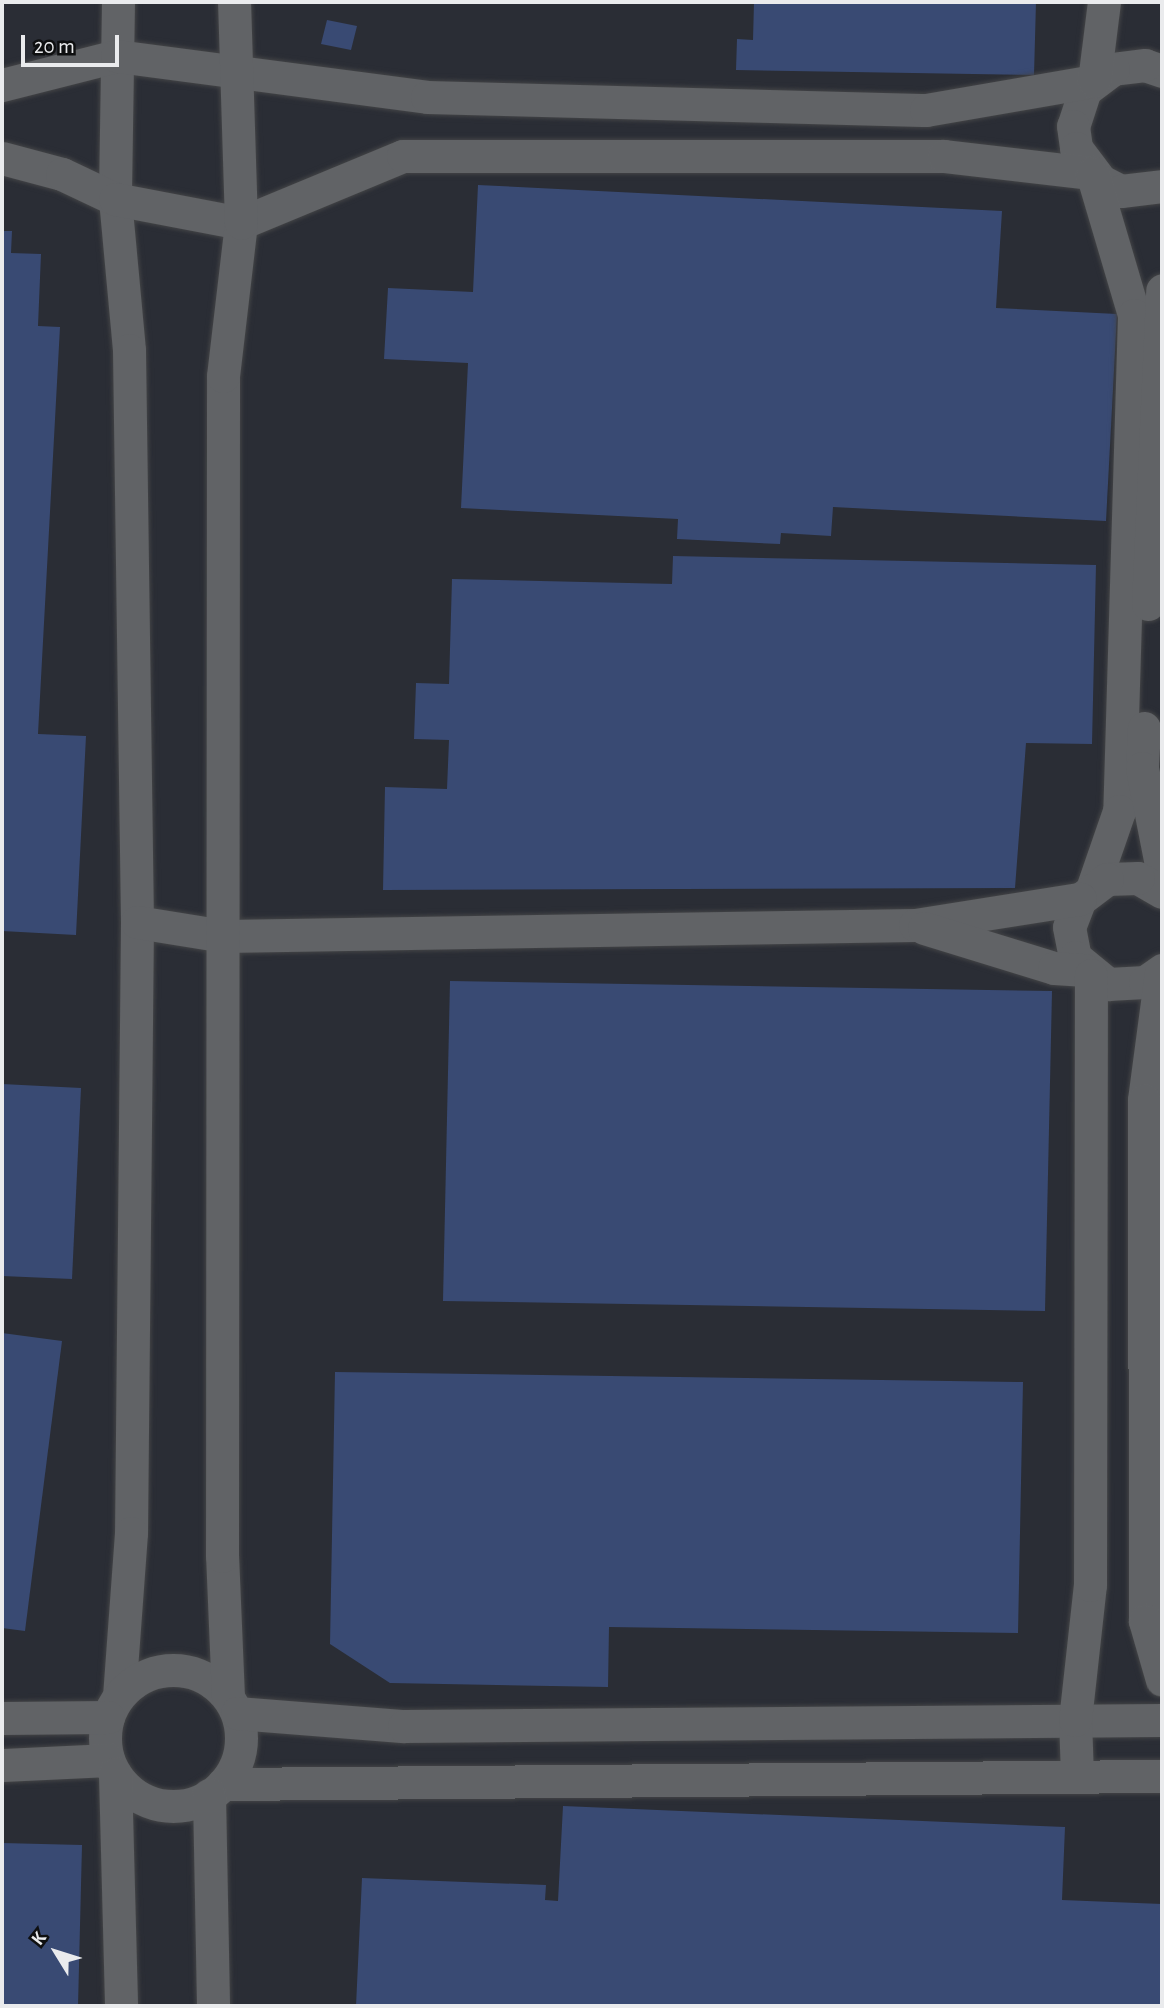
<!DOCTYPE html>
<html>
<head>
<meta charset="utf-8">
<style>
	body { margin:0 }
	#map { position:relative; width:1164px; height:2008px; overflow:hidden; background:#252628; font-family:"Alegreya Sans",sans-serif }
	div>[style] { position:absolute }
	.built>* { inset:0; background:#2a2d35 }
	.building>* { inset:0; background:#394a73 }
	.roads { filter:drop-shadow(0 0 2px #434446) drop-shadow(0 0 2px #434446) }
	.minor>* { height:33px; margin:-16.5px; padding:0 16.5px; transform-origin:16.5px; border-radius:16.5px; background:#616366 }
	.minor>.ring { margin:-16.5px; padding:0; box-sizing:content-box; background:none; border:33px solid #616366; border-radius:50% }
	span { translate:-50% -50%; white-space:nowrap; text-align:center; line-height:1.15; -webkit-text-stroke:7px #0e0f10; paint-order:stroke }
	.frame { position:absolute; inset:0; border:4px solid #eaebed; pointer-events:none }
	.north { position:absolute; left:21px; top:1917px; width:70px; height:70px; -webkit-text-stroke:5px #0e0f10; paint-order:stroke; rotate:308deg; font-size:19px; font-weight:700; line-height:28px; text-align:center; color:#eaebed }
	.north::after { content:''; display:block; margin:auto; width:24px; height:32px; background:#eaebed; clip-path:polygon(50% 0,100% 100%,50% 72%,0 100%) }
	.scale { position:absolute; left:21px; top:35px; width:98px; height:32px; box-sizing:border-box; border:4px solid #eaebed; border-top:0; padding-left:9px; font-size:21px; line-height:24px; white-space:nowrap; color:#eaebed; -webkit-text-stroke:5px #0e0f10; paint-order:stroke }
</style>
</head>
<body>
<div id="map">
	<div class="built">
		<i style="clip-path:polygon(2px 2px,1162px 2px,1162px 2006px,2px 2006px)"></i>
	</div>
	<div class="building">
		<i style="clip-path:polygon(754px 2px,1036px 2px,1034px 75px,736px 70px,737px 39px,753px 40px)"></i>
		<i style="clip-path:polygon(327px 20px,357px 26px,351px 50px,321px 44px)"></i>
		<i style="clip-path:polygon(478px 185px,1002px 211px,996px 308px,1117px 314px,1106px 521px,833px 507px,831px 536px,781px 533px,780px 544px,677px 539px,678px 519px,461px 508px,468px 363px,384px 359px,388px 288px,473px 292px)"></i>
		<i style="clip-path:polygon(2px 231px,12px 231px,11px 253px,41px 254px,38px 326px,60px 327px,38px 734px,86px 736px,76px 935px,2px 931px)"></i>
		<i style="clip-path:polygon(673px 556px,1096px 565px,1092px 744px,1026px 743px,1015px 888px,383px 890px,385px 787px,447px 789px,449px 740px,414px 739px,416px 683px,449px 684px,452px 579px,672px 584px)"></i>
		<i style="clip-path:polygon(450px 981px,1052px 991px,1045px 1311px,443px 1301px)"></i>
		<i style="clip-path:polygon(2px 1084px,81px 1088px,72px 1279px,2px 1276px)"></i>
		<i style="clip-path:polygon(2px 1333px,62px 1341px,25px 1631px,2px 1628px)"></i>
		<i style="clip-path:polygon(335px 1372px,1023px 1382px,1018px 1633px,609px 1627px,608px 1687px,390px 1683px,330px 1644px)"></i>
		<i style="clip-path:polygon(563px 1806px,1065px 1827px,1062px 1900px,1162px 1904px,1162px 2006px,356px 2006px,362px 1878px,546px 1885px,545px 1900px,558px 1901px)"></i>
		<i style="clip-path:polygon(2px 1843px,82px 1845px,78px 2006px,2px 2006px)"></i>
	</div>
	<div class="roads">
		<div class="minor">
			<i style="left:118px;top:2px;width:197px;rotate:90.9deg"></i>
			<i style="left:115px;top:199px;width:152px;rotate:84.7deg"></i>
			<i style="left:129px;top:350px;width:572px;rotate:89.2deg"></i>
			<i style="left:137px;top:922px;width:611px;rotate:90.56deg"></i>
			<i style="left:131px;top:1533px;width:163px;rotate:94.2deg"></i>
			<i style="left:1162px;top:71px;width:18px;rotate:-161deg"></i>
			<i style="left:1145px;top:65px;width:32px;rotate:173deg"></i>
			<i style="left:1113px;top:69px;width:35px;rotate:143deg"></i>
			<i style="left:1085px;top:90px;width:38px;rotate:108deg"></i>
			<i style="left:1073px;top:126px;width:22px;rotate:82deg"></i>
			<i style="left:1076px;top:148px;width:41px;rotate:52.9deg"></i>
			<i style="left:1101px;top:181px;width:22px;rotate:27deg"></i>
			<i style="left:1121px;top:191px;width:41px;rotate:-7deg"></i>
			<i style="left:2px;top:85px;width:119px;rotate:-14.2deg"></i>
			<i style="left:117px;top:56px;width:313px;rotate:7.5deg"></i>
			<i style="left:427px;top:97px;width:499px;rotate:1.5deg"></i>
			<i style="left:926px;top:110px;width:170px;rotate:-9.8deg"></i>
			<i style="left:1094px;top:81px;width:80px;rotate:-82.8deg"></i>
			<i style="left:2px;top:158px;width:62px;rotate:14.9deg"></i>
			<i style="left:62px;top:174px;width:59px;rotate:25.3deg"></i>
			<i style="left:115px;top:199px;width:128px;rotate:10.8deg"></i>
			<i style="left:241px;top:223px;width:175px;rotate:-22.5deg"></i>
			<i style="left:403px;top:156px;width:541px"></i>
			<i style="left:944px;top:156px;width:149px;rotate:6.6deg"></i>
			<i style="left:1092px;top:173px;width:148px;rotate:73.5deg"></i>
			<i style="left:1134px;top:315px;width:496px;rotate:91.7deg"></i>
			<i style="left:1119px;top:811px;width:79px;rotate:109.1deg"></i>
			<i style="left:1148px;top:604px;width:314px;rotate:-87.4deg"></i>
			<i style="left:1144px;top:728px;width:40px;rotate:92.9deg"></i>
			<i style="left:1142px;top:768px;width:104px;rotate:78.9deg"></i>
			<i style="left:1162px;top:892px;width:28px;rotate:-150deg"></i>
			<i style="left:1138px;top:878px;width:31px;rotate:178deg"></i>
			<i style="left:1107px;top:879px;width:34px;rotate:143deg"></i>
			<i style="left:1080px;top:899px;width:30px;rotate:111deg"></i>
			<i style="left:1069px;top:927px;width:31px;rotate:79deg"></i>
			<i style="left:1075px;top:957px;width:43px;rotate:39.3deg"></i>
			<i style="left:1108px;top:984px;width:37px;rotate:-3deg"></i>
			<i style="left:1145px;top:982px;width:21px;rotate:-35deg"></i>
			<i style="left:137px;top:922px;width:88px;rotate:9.1deg"></i>
			<i style="left:224px;top:936px;width:691px;rotate:-0.91deg"></i>
			<i style="left:915px;top:925px;width:167px;rotate:-9deg"></i>
			<i style="left:924px;top:928px;width:136px;rotate:17.1deg"></i>
			<i style="left:1054px;top:968px;width:31px;rotate:4deg"></i>
			<i style="left:1161px;top:972px;width:129px;rotate:97.6deg"></i>
			<i style="left:1144px;top:1100px;width:521px;rotate:89.89deg"></i>
			<i style="left:1145px;top:1621px;width:61px;rotate:73.9deg"></i>
			<i class="ring" style="left:105px;top:1670px;width:103px;height:103px"></i>
			<i style="left:228px;top:1697px;width:141px;rotate:-92.4deg"></i>
			<i style="left:222px;top:1556px;width:1180px;rotate:-89.95deg"></i>
			<i style="left:223px;top:376px;width:154px;rotate:-83.3deg"></i>
			<i style="left:241px;top:223px;width:221px;rotate:-91.8deg"></i>
			<i style="left:237px;top:1713px;width:168px;rotate:4.5deg"></i>
			<i style="left:404px;top:1726px;width:758px;rotate:-0.45deg"></i>
			<i style="left:2px;top:1718px;width:106px;rotate:-0.5deg"></i>
			<i style="left:2px;top:1765px;width:106px;rotate:-2.7deg"></i>
			<i style="left:115px;top:1774px;width:232px;rotate:88.5deg"></i>
			<i style="left:1077px;top:1776px;width:56px;rotate:-92deg"></i>
			<i style="left:1075px;top:1720px;width:136px;rotate:-83.7deg"></i>
			<i style="left:1090px;top:1585px;width:610px;rotate:-89.91deg"></i>
			<i style="left:223px;top:1784px;width:939px;rotate:-0.49deg"></i>
			<i style="left:209px;top:1795px;width:211px;rotate:88.9deg"></i>
		</div>
	</div>
	<div class="frame"></div>
	<div class="north">K</div>
	<div class="scale">20 m</div>
</div>
</body>
</html>
